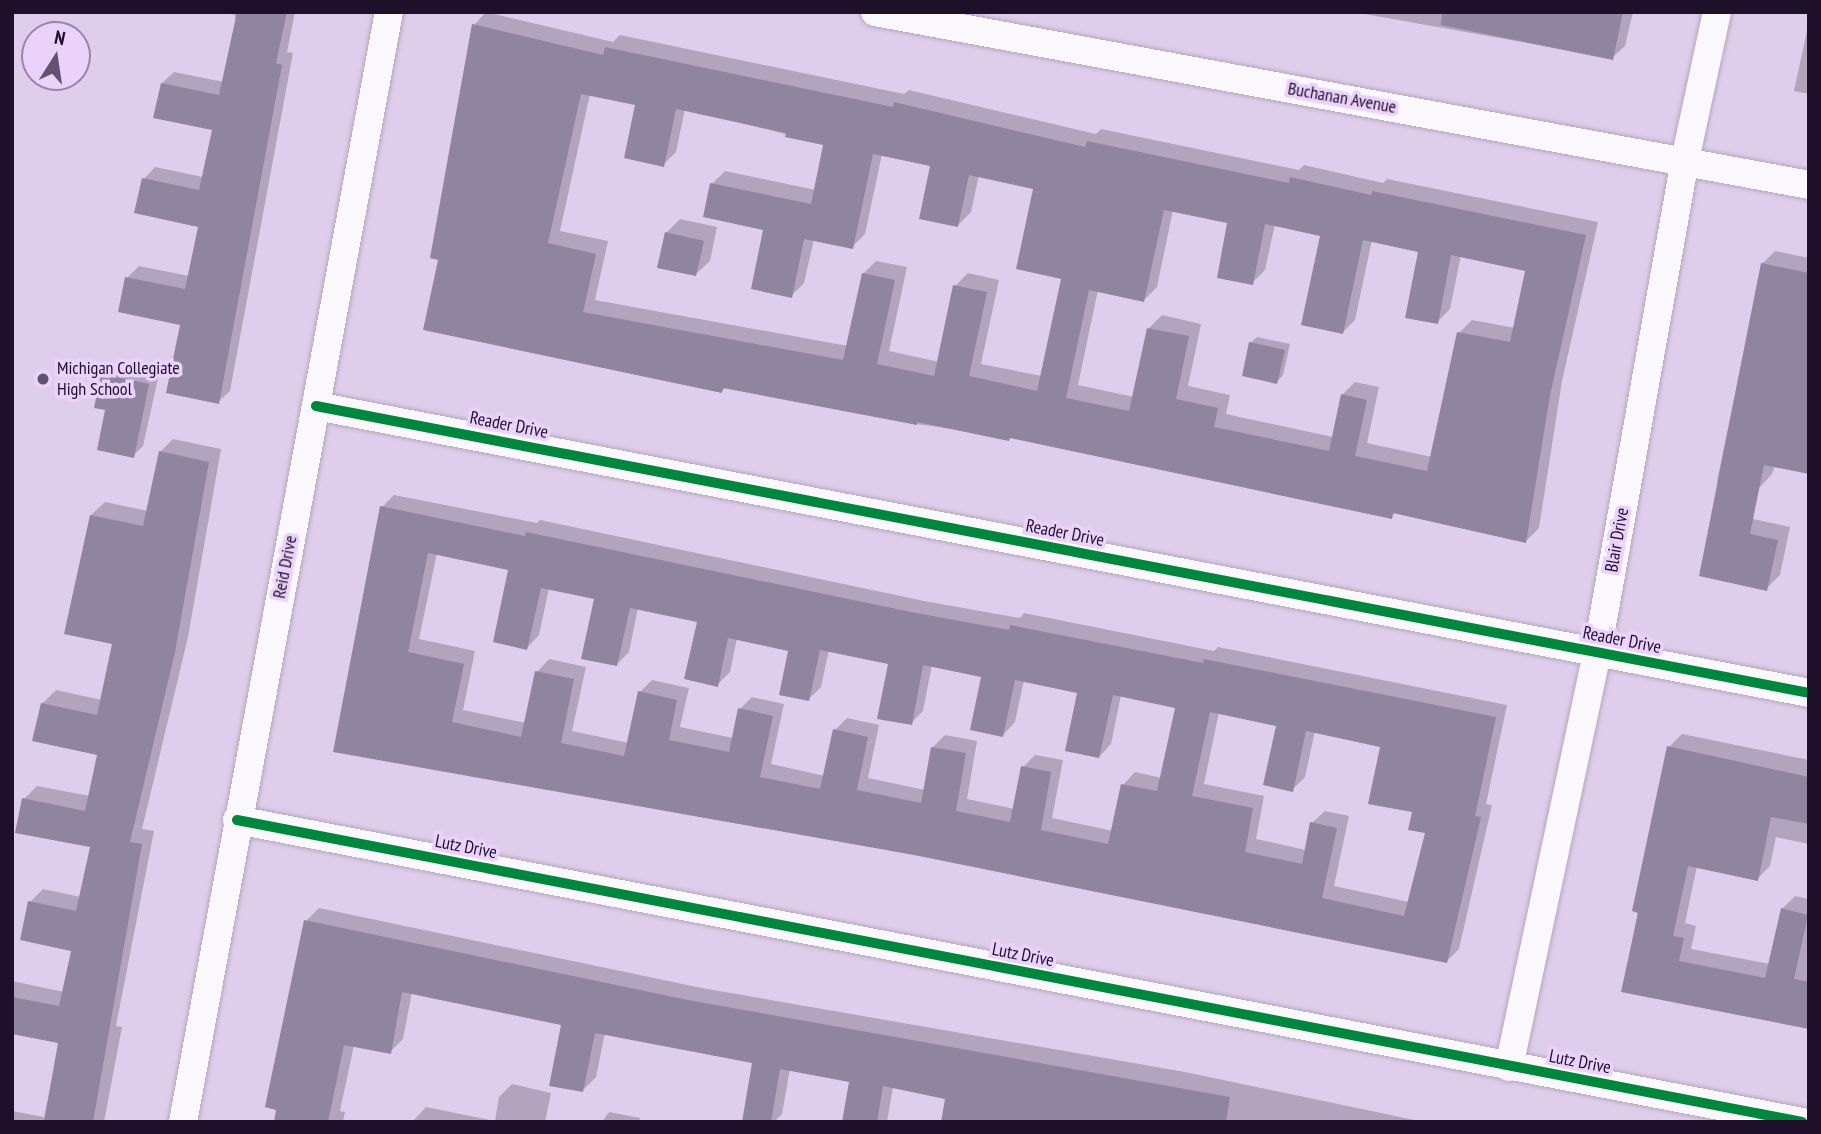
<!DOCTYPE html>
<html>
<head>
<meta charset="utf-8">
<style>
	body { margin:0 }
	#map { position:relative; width:1821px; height:1134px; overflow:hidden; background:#dfceeb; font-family:"PT Sans Narrow",sans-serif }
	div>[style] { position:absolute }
	.shadow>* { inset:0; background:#0003 }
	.building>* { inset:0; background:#8f859e }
	.roads { filter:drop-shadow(0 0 2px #b5a6c0) drop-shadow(0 0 2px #b5a6c0) }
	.street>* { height:28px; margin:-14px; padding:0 14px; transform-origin:14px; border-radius:14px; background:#faf8fc }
	.cycleway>* { height:10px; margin:-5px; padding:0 5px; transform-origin:5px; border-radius:5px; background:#00873e }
	.dots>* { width:19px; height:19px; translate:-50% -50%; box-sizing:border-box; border:4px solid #ead2fb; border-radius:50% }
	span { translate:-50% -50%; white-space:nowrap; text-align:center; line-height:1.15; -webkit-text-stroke:7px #ead2fb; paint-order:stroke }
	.street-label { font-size:18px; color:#1f1029 }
	.poi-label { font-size:18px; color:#1f1029 }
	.left { translate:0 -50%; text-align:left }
	.frame { position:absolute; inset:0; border:14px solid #1f1029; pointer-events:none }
	.north { position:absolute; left:21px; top:21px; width:70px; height:70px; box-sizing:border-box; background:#ead2fb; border:2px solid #9984a7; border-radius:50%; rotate:12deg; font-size:19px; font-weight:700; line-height:28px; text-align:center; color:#1f1029 }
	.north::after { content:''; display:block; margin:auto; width:24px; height:32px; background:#62526d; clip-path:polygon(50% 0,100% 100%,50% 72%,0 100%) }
</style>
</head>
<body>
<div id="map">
	<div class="shadow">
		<i style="clip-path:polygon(222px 12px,295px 12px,287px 52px,293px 53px,230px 391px,218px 402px,182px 324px,127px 278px,139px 266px,189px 276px,200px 226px,144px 179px,155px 167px,203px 177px,214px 129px,162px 83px,174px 72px,224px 82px,236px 25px,235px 15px)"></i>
		<i style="clip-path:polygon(evenodd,486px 12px,613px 42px,620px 35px,904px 94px,909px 90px,1096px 134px,1101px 129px,1299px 170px,1304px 165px,1383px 183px,1387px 179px,1598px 222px,1562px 381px,1539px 528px,1526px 541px,1396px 512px,1391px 517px,1012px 437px,916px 424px,726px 387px,722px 391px,440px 258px,474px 25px,486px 12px,590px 94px,637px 104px,663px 165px,676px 152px,685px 109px,825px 144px,816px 190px,725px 171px,712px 184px,765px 229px,791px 296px,804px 283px,814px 239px,852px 247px,865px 234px,882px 154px,932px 164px,958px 225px,971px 212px,979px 175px,1035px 187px,1063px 277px,1042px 376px,981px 364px,999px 280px,968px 273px,955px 286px,939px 362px,889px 351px,907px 267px,876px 261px,863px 274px,848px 346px,595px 300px,608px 241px,560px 231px,590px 94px,486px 12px,1173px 210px,1229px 222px,1252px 283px,1265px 270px,1275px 224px,1322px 235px,1342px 333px,1355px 320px,1372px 240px,1420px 250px,1437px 322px,1450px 309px,1461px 255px,1528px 269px,1515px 328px,1472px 320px,1459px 333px,1432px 457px,1367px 443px,1379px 387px,1355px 382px,1342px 395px,1333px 437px,1226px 414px,1230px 395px,1188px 386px,1201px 324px,1162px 315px,1149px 328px,1134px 397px,1078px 385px,1098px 290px,1144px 300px,1157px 287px,1173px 210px)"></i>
		<i style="clip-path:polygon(1353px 12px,1633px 12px,1625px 46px,1612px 58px)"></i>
		<i style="clip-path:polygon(1809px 21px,1809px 94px,1794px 91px)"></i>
		<i style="clip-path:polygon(680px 219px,717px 227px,710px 261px,696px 274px,666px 233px)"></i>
		<i style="clip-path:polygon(1775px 251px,1809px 258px,1809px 374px,1772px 474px,1759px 488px,1717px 481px,1762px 264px)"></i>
		<i style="clip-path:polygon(1257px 337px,1290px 344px,1283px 375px,1277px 382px,1250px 343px)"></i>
		<i style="clip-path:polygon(113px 365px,159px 374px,143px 446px,133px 456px,107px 408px,103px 375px)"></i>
		<i style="clip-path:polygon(173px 439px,221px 449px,188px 637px,142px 829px,154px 831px,116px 1026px,122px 1027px,104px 1122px,12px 1122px,12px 1111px,44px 1117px,60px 1042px,12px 1032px,12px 981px,64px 992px,73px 950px,30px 902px,43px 889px,81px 897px,92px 846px,24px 799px,37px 786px,90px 796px,99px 754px,42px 704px,56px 690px,102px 700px,114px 642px,91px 515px,105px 502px,148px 511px,160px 452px)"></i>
		<i style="clip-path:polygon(evenodd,394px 495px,537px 523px,540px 520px,924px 601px,1020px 618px,1024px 613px,1214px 651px,1218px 647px,1507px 705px,1486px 804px,1492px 805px,1459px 949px,1447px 961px,914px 853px,335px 751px,382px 507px,394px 495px,437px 553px,510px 569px,527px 648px,539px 635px,549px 588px,596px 598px,617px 664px,629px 652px,638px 608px,699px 621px,717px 685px,730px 672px,737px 638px,790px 649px,809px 699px,821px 687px,829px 650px,890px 663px,911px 723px,923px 711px,932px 665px,983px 676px,1003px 735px,1015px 722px,1024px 680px,1079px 692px,1099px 757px,1111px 744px,1121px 695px,1177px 707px,1162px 778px,1135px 772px,1123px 785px,1113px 831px,1052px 818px,1063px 760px,1035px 755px,1023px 767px,1015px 809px,967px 799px,977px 741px,945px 735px,932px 748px,925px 790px,868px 778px,879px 725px,847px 718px,835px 730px,825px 776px,771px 764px,784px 704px,752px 697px,740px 709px,733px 738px,680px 727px,689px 688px,652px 680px,640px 692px,629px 743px,572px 731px,586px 667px,549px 659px,537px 672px,526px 723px,463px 710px,475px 651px,419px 639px,437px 553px,394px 495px,1219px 712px,1278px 725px,1292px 790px,1305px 777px,1315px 731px,1382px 745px,1427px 832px,1409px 902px,1334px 886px,1349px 816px,1325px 811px,1312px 823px,1306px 850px,1256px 839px,1264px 796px,1204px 784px,1219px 712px)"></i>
		<i style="clip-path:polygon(1725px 513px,1790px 527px,1780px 575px,1766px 589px)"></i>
		<i style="clip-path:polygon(1682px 734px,1809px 760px,1809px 844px,1776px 837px,1770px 866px,1757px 879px,1697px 866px,1685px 923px,1696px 926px,1691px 949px,1770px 964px,1782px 909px,1795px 896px,1809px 899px,1809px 1027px,1623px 991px,1669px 747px)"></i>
		<i style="clip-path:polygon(319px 908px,702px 988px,1185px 1072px,1424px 1122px,1094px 1122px,893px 1087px,887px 1122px,844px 1122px,851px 1081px,790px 1069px,782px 1114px,774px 1122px,743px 1122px,754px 1061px,605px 1033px,596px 1077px,583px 1090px,563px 1024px,412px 992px,403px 1039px,390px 1052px,354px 1045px,340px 1111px,345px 1112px,343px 1122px,275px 1122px,306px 921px)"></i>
		<i style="clip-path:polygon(512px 1084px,551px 1093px,545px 1122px,412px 1122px,426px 1107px,495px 1121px,499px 1097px)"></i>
		<i style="clip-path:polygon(609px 1112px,640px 1118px,639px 1122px,602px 1122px)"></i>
	</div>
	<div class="building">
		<i style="clip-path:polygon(237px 12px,287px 12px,276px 63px,282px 65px,219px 404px,166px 393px,180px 325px,118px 312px,125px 277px,185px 289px,198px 227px,134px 213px,142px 178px,199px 190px,212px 130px,153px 118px,161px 83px,219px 95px)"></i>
		<i style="clip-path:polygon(1442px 12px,1623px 12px,1613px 60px,1441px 25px)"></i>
		<i style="clip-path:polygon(evenodd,472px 24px,603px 55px,605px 47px,893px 107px,894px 102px,1085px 147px,1087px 141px,1289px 183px,1290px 177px,1371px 195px,1372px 191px,1586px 235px,1550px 395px,1526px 543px,1393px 513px,1392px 519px,1010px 438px,1009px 441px,917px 422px,917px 425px,723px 388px,722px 393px,423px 330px,438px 260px,430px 258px,472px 24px,581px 94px,635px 105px,624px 158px,664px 167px,676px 109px,786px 133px,785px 137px,823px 145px,811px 204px,710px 183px,703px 217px,763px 230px,751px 289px,792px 298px,804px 239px,853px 249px,873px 154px,930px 166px,919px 219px,958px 227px,969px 175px,1033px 189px,1016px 269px,1061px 279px,1037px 391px,969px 376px,987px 292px,953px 285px,934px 376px,877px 364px,895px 280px,862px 273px,843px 360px,583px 312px,596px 254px,548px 243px,581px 94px,472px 24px,1164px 210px,1227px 223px,1217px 278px,1253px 285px,1265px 224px,1320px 236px,1301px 325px,1343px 334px,1363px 240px,1418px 252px,1405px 318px,1438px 324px,1451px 255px,1525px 271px,1510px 342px,1457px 332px,1427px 471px,1355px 456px,1367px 400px,1341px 394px,1329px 451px,1214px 427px,1218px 408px,1176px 399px,1189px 336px,1147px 328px,1129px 411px,1066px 398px,1089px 290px,1144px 302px,1164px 210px)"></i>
		<i style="clip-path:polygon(665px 232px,704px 241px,696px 276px,657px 268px)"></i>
		<i style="clip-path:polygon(1761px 263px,1809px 273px,1809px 474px,1764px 465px,1750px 534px,1778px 540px,1767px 591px,1699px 576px)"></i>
		<i style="clip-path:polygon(1249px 342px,1285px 350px,1277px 384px,1242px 376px)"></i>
		<i style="clip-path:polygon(101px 374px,149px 384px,134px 458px,97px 450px,105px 410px,94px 408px)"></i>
		<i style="clip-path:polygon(159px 451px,209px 462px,175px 652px,130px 842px,142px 844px,93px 1122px,44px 1122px,58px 1043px,12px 1034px,12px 997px,59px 1006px,71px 951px,20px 940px,28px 901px,76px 911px,90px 847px,15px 833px,22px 798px,85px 811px,97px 755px,32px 741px,41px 703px,97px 715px,112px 644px,64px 634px,90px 515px,143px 526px)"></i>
		<i style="clip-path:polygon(evenodd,380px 506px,525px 536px,526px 532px,911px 612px,1009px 630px,1010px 625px,1203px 663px,1204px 659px,1496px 717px,1475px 816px,1481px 817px,1447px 963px,914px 855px,333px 752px,380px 506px,428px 553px,508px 570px,493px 642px,527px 650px,541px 588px,594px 599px,581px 659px,617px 666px,630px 608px,697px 622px,684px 679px,718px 687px,728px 638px,788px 651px,779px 695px,809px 701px,820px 650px,888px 664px,877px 719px,912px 725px,923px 665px,981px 677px,970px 730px,1003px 737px,1015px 680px,1077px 693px,1065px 751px,1099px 758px,1113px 695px,1175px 708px,1157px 791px,1121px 784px,1108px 844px,1041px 830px,1051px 772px,1021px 766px,1010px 822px,956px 811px,966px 753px,931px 747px,921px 803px,857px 790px,868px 737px,833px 729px,820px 789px,760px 777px,773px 716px,738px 708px,729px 752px,669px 740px,677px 700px,638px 691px,624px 756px,561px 743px,574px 679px,535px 671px,521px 737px,452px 722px,464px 664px,408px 652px,428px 553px,380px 506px,1210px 712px,1276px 726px,1263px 785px,1293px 792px,1306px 731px,1380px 747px,1368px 804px,1412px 812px,1408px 830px,1425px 833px,1404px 916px,1322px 898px,1337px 828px,1310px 822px,1302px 864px,1245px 852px,1253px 808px,1192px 796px,1210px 712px)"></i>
		<i style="clip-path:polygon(1667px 746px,1809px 777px,1809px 824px,1771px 817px,1758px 881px,1688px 866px,1673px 936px,1684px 938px,1679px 961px,1765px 978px,1781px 908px,1808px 915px,1794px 979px,1809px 982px,1809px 1029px,1621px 992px,1638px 913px,1632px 911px)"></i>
		<i style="clip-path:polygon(304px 920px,688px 1000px,1230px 1097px,1226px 1122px,941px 1122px,945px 1099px,883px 1086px,877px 1122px,842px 1122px,849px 1082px,780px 1069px,771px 1122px,742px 1122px,752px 1063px,595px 1033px,583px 1092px,549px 1086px,561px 1025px,402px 992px,391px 1054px,344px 1045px,328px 1122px,274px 1122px,276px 1110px,265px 1107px)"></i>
	</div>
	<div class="roads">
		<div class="street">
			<i style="left:875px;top:12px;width:950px;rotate:10.49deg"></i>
			<i style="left:316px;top:406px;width:1520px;rotate:10.88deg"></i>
			<i style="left:237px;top:820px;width:1594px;rotate:10.92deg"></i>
			<i style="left:1509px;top:1067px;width:423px;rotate:-78deg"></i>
			<i style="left:1597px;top:653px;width:501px;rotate:-79.88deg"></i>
			<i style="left:1685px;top:160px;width:151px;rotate:-77.8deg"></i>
			<i style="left:183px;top:1122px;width:1129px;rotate:-79.49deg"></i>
		</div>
	</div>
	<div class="cycleway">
		<i style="left:316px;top:406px;width:1520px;rotate:10.88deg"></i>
		<i style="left:237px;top:820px;width:1594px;rotate:10.92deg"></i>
	</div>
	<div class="dots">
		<i style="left:43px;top:379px;background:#62526d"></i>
	</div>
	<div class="street-label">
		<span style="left:1342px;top:98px;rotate:10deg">Buchanan Avenue</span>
		<span style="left:509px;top:425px;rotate:11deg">Reader Drive</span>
		<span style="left:1065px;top:533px;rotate:11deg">Reader Drive</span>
		<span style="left:1617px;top:540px;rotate:-80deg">Blair Drive</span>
		<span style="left:285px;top:567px;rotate:-79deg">Reid Drive</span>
		<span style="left:1622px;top:640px;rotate:11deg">Reader Drive</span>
		<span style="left:466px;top:847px;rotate:11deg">Lutz Drive</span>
		<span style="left:1023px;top:955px;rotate:11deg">Lutz Drive</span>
		<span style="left:1580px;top:1062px;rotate:11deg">Lutz Drive</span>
	</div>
	<div class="poi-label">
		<span class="left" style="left:57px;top:379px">Michigan Collegiate<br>High School</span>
	</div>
	<div class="frame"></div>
	<div class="north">N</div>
</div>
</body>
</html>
